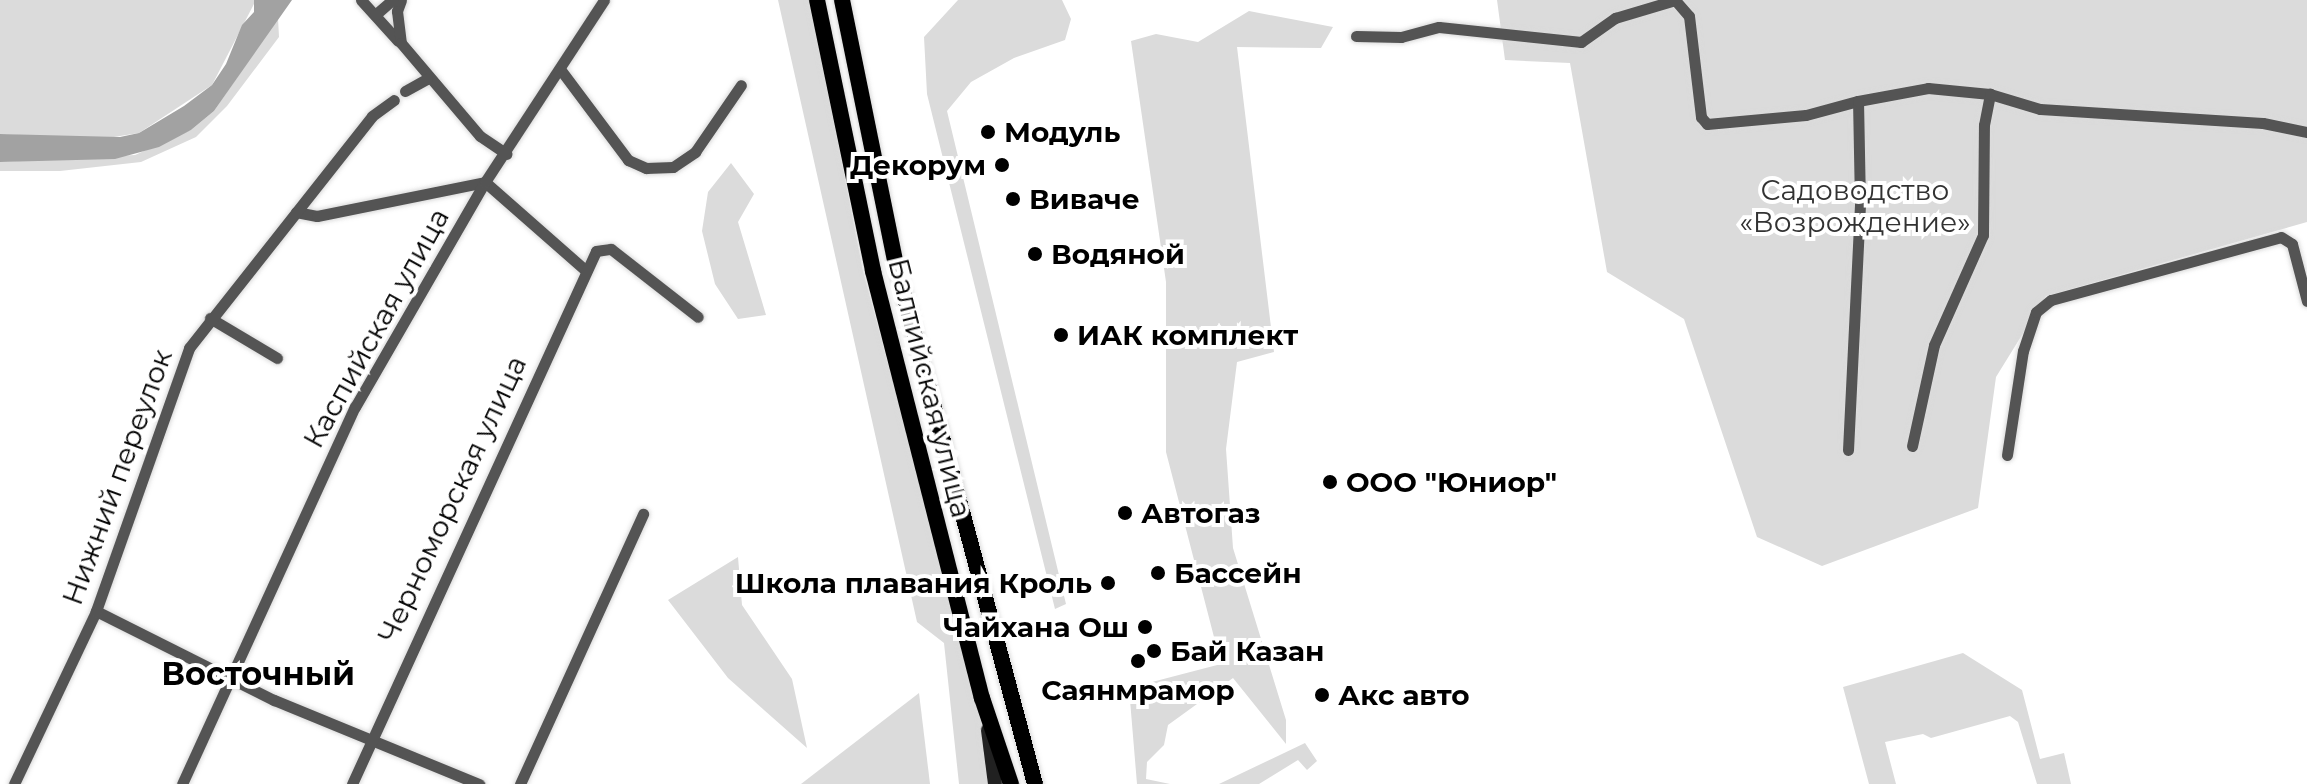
<!DOCTYPE html>
<html>
<head>
<meta charset="utf-8">
<style>
	body { margin:0 }
	#map { position:relative; width:2307px; height:784px; overflow:hidden; background:#fff; font-family:Montserrat,sans-serif }
	div>[style] { position:absolute }
	.green>* { inset:0; background:#dbdbdb }
	.water>* { inset:0; background:#a2a2a2 }
	.roads { filter:drop-shadow(0 0 2px #dbdbdb) drop-shadow(0 0 2px #dbdbdb) }
	.minor>* { height:11px; margin:-5.5px; padding:0 5.5px; transform-origin:5.5px; border-radius:5.5px; background:#545454 }
	.secondary>* { height:14px; margin:-7px; padding:0 7px; transform-origin:7px; border-radius:7px; background:#212121 }
	.primary>* { height:16px; margin:-8px; padding:0 8px; transform-origin:8px; border-radius:8px; background:#000 }
	.dots>* { width:22px; height:22px; translate:-50% -50%; box-sizing:border-box; border:4px solid #fff; border-radius:50% }
	span { translate:-50% -50%; white-space:nowrap; text-align:center; line-height:1.15; -webkit-text-stroke:8px #fff; paint-order:stroke }
	.poi-label { font-size:28px; color:#000; font-weight:700 }
	.left { translate:0 -50%; text-align:left }
	.right { translate:-100% -50%; text-align:right }
	.park-label { font-size:28px; color:#323232 }
	.street-label { font-size:28px; color:#000 }
	.quarter-label { font-size:32px; color:#000; font-weight:700 }
</style>
</head>
<body>
<div id="map">
	<div class="green">
		<i style="clip-path:polygon(0 0,254px 0,255px 2px,212px 85px,139px 133px,101px 139px,0 134px)"></i>
		<i style="clip-path:polygon(778px 0,810px 0,863px 271px,975px 687px,992px 784px,959px 784px,944px 643px,917px 622px)"></i>
		<i style="clip-path:polygon(958px 0,1062px 0,1071px 19px,1065px 40px,1014px 58px,971px 82px,947px 111px,1066px 604px,1055px 609px,927px 94px,924px 37px)"></i>
		<i style="clip-path:polygon(1497px 0,2307px 0,2307px 222px,2046px 296px,1996px 377px,1978px 508px,1822px 566px,1757px 537px,1684px 319px,1607px 272px,1570px 63px,1505px 60px)"></i>
		<i style="clip-path:polygon(1249px 11px,1333px 27px,1321px 48px,1237px 47px,1274px 352px,1237px 362px,1226px 449px,1233px 548px,1286px 720px,1286px 744px,1233px 678px,1168px 725px,1164px 745px,1147px 762px,1146px 779px,1170px 784px,1137px 784px,1129px 688px,1221px 664px,1166px 452px,1166px 282px,1131px 41px,1156px 34px,1198px 42px)"></i>
		<i style="clip-path:polygon(278px 18px,279px 37px,227px 106px,196px 137px,141px 162px,60px 171px,0 171px,0 162px,135px 155px,191px 130px,214px 111px)"></i>
		<i style="clip-path:polygon(731px 163px,754px 194px,738px 222px,766px 315px,738px 319px,715px 284px,702px 231px,708px 192px)"></i>
		<i style="clip-path:polygon(738px 557px,742px 605px,792px 679px,807px 748px,728px 678px,668px 600px)"></i>
		<i style="clip-path:polygon(1963px 653px,2022px 690px,2040px 759px,2064px 753px,2071px 784px,2037px 784px,2018px 722px,2010px 716px,1931px 738px,1923px 734px,1885px 742px,1896px 784px,1869px 784px,1843px 687px)"></i>
		<i style="clip-path:polygon(919px 693px,930px 784px,801px 784px)"></i>
		<i style="clip-path:polygon(1305px 743px,1317px 761px,1307px 770px,1298px 760px,1259px 784px,1219px 784px)"></i>
	</div>
	<div class="water">
		<i style="clip-path:polygon(254px 0,292px 0,214px 111px,191px 130px,159px 147px,115px 159px,0 162px,0 134px,120px 137px,139px 133px,184px 106px,212px 85px,226px 64px,242px 25px,254px 12px)"></i>
	</div>
	<div class="roads">
		<div class="minor">
			<i style="left:361px;top:0;width:55px;rotate:47.9deg"></i>
			<i style="left:401px;top:0;width:12px;rotate:110deg"></i>
			<i style="left:397px;top:11px;width:32px;rotate:83deg"></i>
			<i style="left:401px;top:43px;width:122px;rotate:49.7deg"></i>
			<i style="left:480px;top:136px;width:32px;rotate:34deg"></i>
			<i style="left:375px;top:15px;width:23px;rotate:-41deg"></i>
			<i style="left:1356px;top:36px;width:45px;rotate:1.3deg"></i>
			<i style="left:1401px;top:37px;width:39px;rotate:-15deg"></i>
			<i style="left:1439px;top:27px;width:143px;rotate:6deg"></i>
			<i style="left:1581px;top:42px;width:42px;rotate:-35.2deg"></i>
			<i style="left:1615px;top:18px;width:63px;rotate:-16.7deg"></i>
			<i style="left:1675px;top:0;width:21px;rotate:49deg"></i>
			<i style="left:1689px;top:16px;width:102px;rotate:83.2deg"></i>
			<i style="left:1701px;top:117px;width:9px;rotate:49deg"></i>
			<i style="left:1707px;top:124px;width:99px;rotate:-5.2deg"></i>
			<i style="left:1806px;top:115px;width:54px;rotate:-15.1deg"></i>
			<i style="left:560px;top:69px;width:114px;rotate:53.2deg"></i>
			<i style="left:628px;top:160px;width:20px;rotate:24deg"></i>
			<i style="left:646px;top:168px;width:27px;rotate:-2deg"></i>
			<i style="left:673px;top:167px;width:27px;rotate:-34deg"></i>
			<i style="left:695px;top:152px;width:81px;rotate:-55.5deg"></i>
			<i style="left:405px;top:91px;width:25px;rotate:-29deg"></i>
			<i style="left:296px;top:212px;width:21px;rotate:11deg"></i>
			<i style="left:317px;top:216px;width:171px;rotate:-11.4deg"></i>
			<i style="left:485px;top:182px;width:132px;rotate:41.3deg"></i>
			<i style="left:210px;top:318px;width:78px;rotate:30.8deg"></i>
			<i style="left:1912px;top:446px;width:103px;rotate:-77.7deg"></i>
			<i style="left:1934px;top:345px;width:120px;rotate:-66deg"></i>
			<i style="left:1983px;top:235px;width:110px;rotate:-89.5deg"></i>
			<i style="left:1984px;top:125px;width:32px;rotate:-79deg"></i>
			<i style="left:1848px;top:450px;width:246px;rotate:-87.2deg"></i>
			<i style="left:1860px;top:204px;width:103px;rotate:-91.1deg"></i>
			<i style="left:1858px;top:101px;width:71px;rotate:-10.5deg"></i>
			<i style="left:1928px;top:88px;width:62px;rotate:5.5deg"></i>
			<i style="left:1990px;top:94px;width:52px;rotate:16.7deg"></i>
			<i style="left:2040px;top:109px;width:223px;rotate:3.6deg"></i>
			<i style="left:2263px;top:123px;width:45px;rotate:11.6deg"></i>
			<i style="left:2007px;top:455px;width:105px;rotate:-81.3deg"></i>
			<i style="left:2023px;top:351px;width:41px;rotate:-71.6deg"></i>
			<i style="left:2036px;top:312px;width:19px;rotate:-39deg"></i>
			<i style="left:2051px;top:300px;width:238px;rotate:-15.3deg"></i>
			<i style="left:2281px;top:237px;width:13px;rotate:32deg"></i>
			<i style="left:2292px;top:244px;width:59px;rotate:75.3deg"></i>
			<i style="left:96px;top:611px;width:199px;rotate:26.6deg"></i>
			<i style="left:274px;top:700px;width:222px;rotate:22.3deg"></i>
			<i style="left:14px;top:784px;width:191px;rotate:-64.6deg"></i>
			<i style="left:96px;top:611px;width:279px;rotate:-70.5deg"></i>
			<i style="left:189px;top:348px;width:295px;rotate:-51.7deg"></i>
			<i style="left:372px;top:116px;width:27px;rotate:-36deg"></i>
			<i style="left:182px;top:784px;width:415px;rotate:-65.4deg"></i>
			<i style="left:355px;top:407px;width:260px;rotate:-60deg"></i>
			<i style="left:485px;top:182px;width:217px;rotate:-56.8deg"></i>
			<i style="left:352px;top:784px;width:586px;rotate:-65.4deg"></i>
			<i style="left:596px;top:251px;width:15px;rotate:-8deg"></i>
			<i style="left:611px;top:249px;width:110px;rotate:38deg"></i>
			<i style="left:520px;top:784px;width:297px;rotate:-65.5deg"></i>
		</div>
		<div class="secondary">
			<i style="left:988px;top:730px;width:54px;rotate:82.6deg"></i>
		</div>
		<div class="primary">
			<i style="left:817px;top:0;width:277px;rotate:78.3deg"></i>
			<i style="left:873px;top:271px;width:441px;rotate:75.7deg"></i>
			<i style="left:982px;top:698px;width:91px;rotate:71.4deg"></i>
			<i style="left:842px;top:0;width:270px;rotate:78.5deg"></i>
			<i style="left:896px;top:265px;width:537px;rotate:75.01deg"></i>
		</div>
	</div>
	<div class="dots">
		<i style="left:988px;top:132px;background:#000"></i>
		<i style="left:1002px;top:165px;background:#000"></i>
		<i style="left:1013px;top:199px;background:#000"></i>
		<i style="left:1035px;top:254px;background:#000"></i>
		<i style="left:1061px;top:335px;background:#000"></i>
		<i style="left:1330px;top:482px;background:#000"></i>
		<i style="left:1125px;top:513px;background:#000"></i>
		<i style="left:1158px;top:573px;background:#000"></i>
		<i style="left:1108px;top:583px;background:#000"></i>
		<i style="left:1145px;top:627px;background:#000"></i>
		<i style="left:1154px;top:651px;background:#000"></i>
		<i style="left:1138px;top:661px;background:#000"></i>
		<i style="left:1322px;top:695px;background:#000"></i>
	</div>
	<div class="poi-label">
		<span class="left" style="left:1004px;top:132px">Модуль</span>
		<span class="right" style="left:986px;top:165px">Декорум</span>
		<span class="left" style="left:1029px;top:199px">Виваче</span>
		<span class="left" style="left:1051px;top:254px">Водяной</span>
		<span class="left" style="left:1077px;top:335px">ИАК комплект</span>
		<span class="left" style="left:1346px;top:482px">ООО "Юниор"</span>
		<span class="left" style="left:1141px;top:513px">Автогаз</span>
		<span class="left" style="left:1174px;top:573px">Бассейн</span>
		<span class="right" style="left:1092px;top:583px">Школа плавания Кроль</span>
		<span class="right" style="left:1129px;top:627px">Чайхана Ош</span>
		<span class="left" style="left:1170px;top:651px">Бай Казан</span>
		<span style="left:1138px;top:690px">Саянмрамор</span>
		<span class="left" style="left:1338px;top:695px">Акс авто</span>
	</div>
	<div class="park-label">
		<span style="left:1855px;top:206px">Садоводство<br>«Возрождение»</span>
	</div>
	<div class="street-label">
		<span style="left:376px;top:328px;rotate:-61deg">Каспийская улица</span>
		<span style="left:930px;top:388px;rotate:76deg">Балтийская улица</span>
		<span style="left:117px;top:477px;rotate:-70deg">Нижний переулок</span>
		<span style="left:452px;top:499px;rotate:-65deg">Черноморская улица</span>
	</div>
	<div class="quarter-label">
		<span style="left:258px;top:674px">Восточный</span>
	</div>
</div>
</body>
</html>
